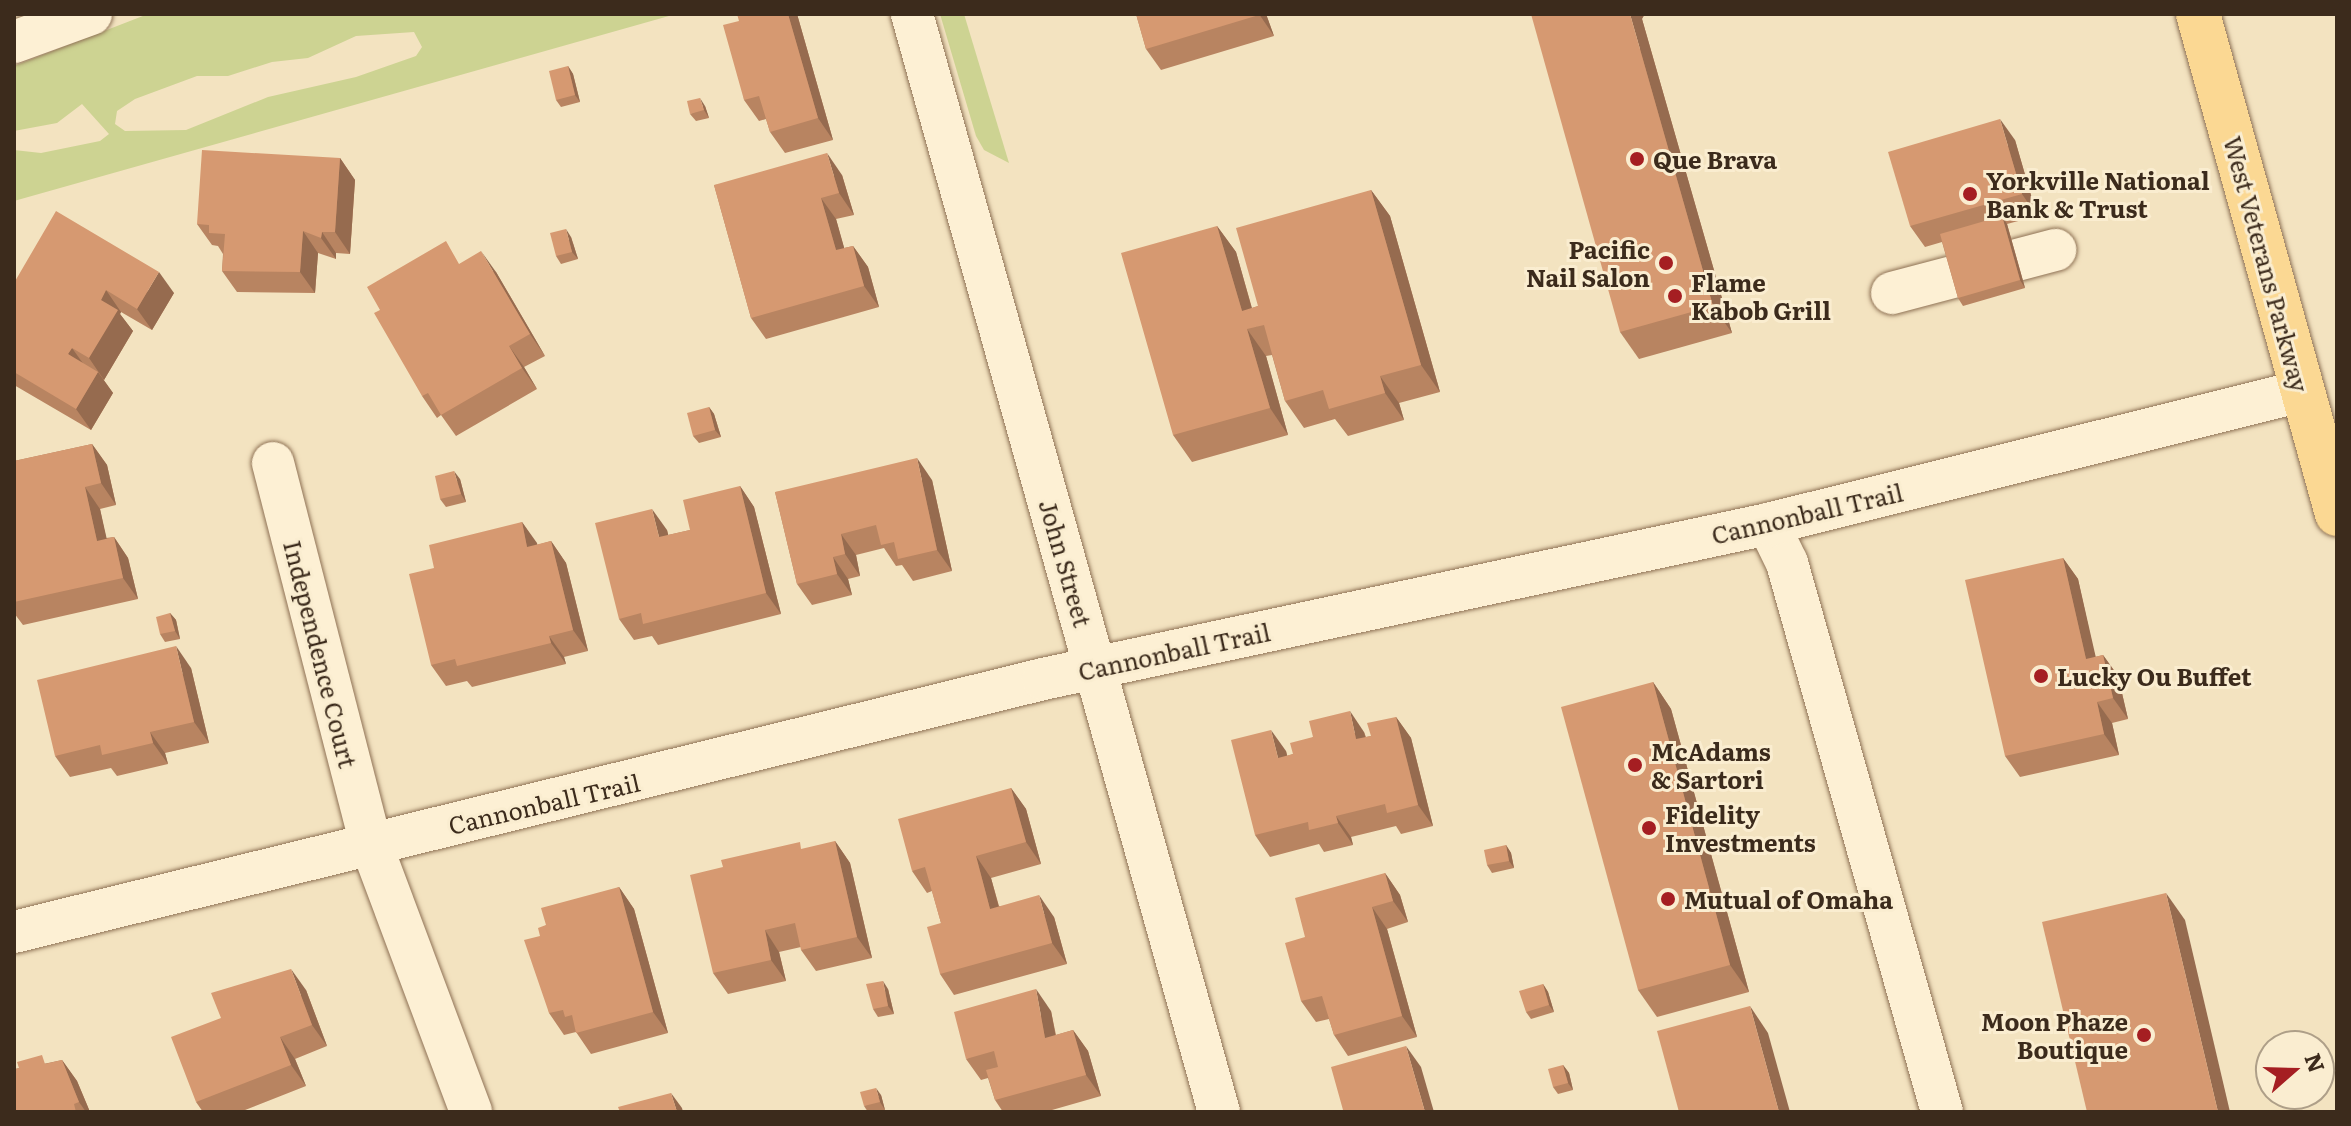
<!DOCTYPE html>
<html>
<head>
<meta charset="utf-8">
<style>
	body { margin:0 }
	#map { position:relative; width:2351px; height:1126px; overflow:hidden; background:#f3e3c0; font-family:Literata,serif }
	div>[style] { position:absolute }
	.green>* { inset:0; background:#cdd392 }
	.roads { filter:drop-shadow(0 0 2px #8f7255) drop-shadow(0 0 2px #8f7255) }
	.minor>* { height:42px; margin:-21px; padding:0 21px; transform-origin:21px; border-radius:21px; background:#fdf0d4 }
	.major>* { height:44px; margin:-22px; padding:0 22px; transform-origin:22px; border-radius:22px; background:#fbd893 }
	.wall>* { inset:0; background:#b88461 }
	.shaded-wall>* { inset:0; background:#966b4f }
	.building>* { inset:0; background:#d69971 }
	.dots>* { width:22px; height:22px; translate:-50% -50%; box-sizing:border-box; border:4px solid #faedd0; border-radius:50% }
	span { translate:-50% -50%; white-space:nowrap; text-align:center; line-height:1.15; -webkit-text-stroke:6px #faedd0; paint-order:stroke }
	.poi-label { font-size:24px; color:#3c2b1c; font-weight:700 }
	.left { translate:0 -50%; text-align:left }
	.right { translate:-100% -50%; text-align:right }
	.street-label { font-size:24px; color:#3c2b1c }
	.frame { position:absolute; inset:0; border:16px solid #3c2b1c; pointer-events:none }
	.north { position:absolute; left:2255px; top:1030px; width:80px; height:80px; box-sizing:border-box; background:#faedd0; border:2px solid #ae9f88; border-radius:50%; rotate:70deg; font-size:22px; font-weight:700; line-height:32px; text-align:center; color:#3c2b1c }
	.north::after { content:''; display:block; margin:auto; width:28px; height:36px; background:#a51e22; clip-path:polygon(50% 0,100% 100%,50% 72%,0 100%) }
</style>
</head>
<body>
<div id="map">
	<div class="green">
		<i style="clip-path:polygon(evenodd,148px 14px,676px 14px,14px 201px,14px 150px,41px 153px,100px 141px,109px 134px,82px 104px,57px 123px,14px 131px,14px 66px,148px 14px,414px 32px,422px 47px,416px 56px,356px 77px,268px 97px,186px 130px,125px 131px,115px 124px,117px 111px,135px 99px,197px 76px,228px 76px,272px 62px,308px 58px,356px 36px,414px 32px)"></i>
		<i style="clip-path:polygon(940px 14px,964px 14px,1009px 163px,984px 150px,976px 136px)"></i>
	</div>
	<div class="roads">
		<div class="minor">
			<i style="left:912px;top:14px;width:1140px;rotate:74.38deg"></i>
			<i style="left:14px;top:42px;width:82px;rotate:-20deg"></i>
			<i style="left:1892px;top:293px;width:169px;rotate:-14.8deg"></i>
			<i style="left:273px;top:463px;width:393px;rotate:75.6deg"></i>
			<i style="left:371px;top:844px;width:286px;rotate:69.5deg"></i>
			<i style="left:1768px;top:524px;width:43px;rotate:64deg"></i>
			<i style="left:1787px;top:563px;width:570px;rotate:74.23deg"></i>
			<i style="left:14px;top:932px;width:1060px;rotate:-13.81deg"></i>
			<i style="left:1043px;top:679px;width:741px;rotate:-12.07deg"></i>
			<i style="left:1768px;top:524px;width:550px;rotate:-13.99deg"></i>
		</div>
		<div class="major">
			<i style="left:2198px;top:14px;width:519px;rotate:74.46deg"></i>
		</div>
	</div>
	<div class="wall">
		<i style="clip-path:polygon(797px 14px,833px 140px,785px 153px,770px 132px,766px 119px,759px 121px,744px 100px,739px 21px)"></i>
		<i style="clip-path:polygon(1136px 14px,1266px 14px,1274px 36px,1161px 70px,1146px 49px)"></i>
		<i style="clip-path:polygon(1642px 19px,1732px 333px,1639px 359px,1620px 332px)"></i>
		<i style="clip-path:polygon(568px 66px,573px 74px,580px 102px,561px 107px,556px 100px)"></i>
		<i style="clip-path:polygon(705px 106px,709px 118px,696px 121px,690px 114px)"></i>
		<i style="clip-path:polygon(2015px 140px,2037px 216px,2007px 224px,2025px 288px,1963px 306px,1958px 298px,1942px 242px,1925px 247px,1910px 226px)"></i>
		<i style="clip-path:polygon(340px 158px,355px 180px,350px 254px,336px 253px,336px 259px,318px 253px,315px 293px,237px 292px,222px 271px,223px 254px,218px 246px,212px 245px,197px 224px)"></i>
		<i style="clip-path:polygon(842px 175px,854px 215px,836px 219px,844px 248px,853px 246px,868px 267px,879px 307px,766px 339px,751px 318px,714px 185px)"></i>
		<i style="clip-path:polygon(1371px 190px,1390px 216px,1440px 392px,1399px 403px,1404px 420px,1348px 436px,1335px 419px,1304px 428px,1285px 401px,1272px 355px,1266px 356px,1288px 435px,1192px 462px,1173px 435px,1217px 226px,1236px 252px,1252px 308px,1258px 306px)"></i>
		<i style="clip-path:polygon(571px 237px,578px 259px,561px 264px,556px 256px)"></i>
		<i style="clip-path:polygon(461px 263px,496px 272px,545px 356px,524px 367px,537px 389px,456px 436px,441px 415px,437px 418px,422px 396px)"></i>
		<i style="clip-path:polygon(14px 283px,174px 293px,152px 330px,121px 312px,120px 314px,133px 331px,104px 380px,103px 379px,113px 393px,91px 430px,14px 385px)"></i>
		<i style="clip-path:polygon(709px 407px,714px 414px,721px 437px,699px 443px,693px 436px)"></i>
		<i style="clip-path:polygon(92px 444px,107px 465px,116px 505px,100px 509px,106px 538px,114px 537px,128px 558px,138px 599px,23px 625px,14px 613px,14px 461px)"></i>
		<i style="clip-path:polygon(460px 479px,466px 502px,446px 507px,440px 499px)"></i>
		<i style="clip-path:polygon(932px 480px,952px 571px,913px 581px,902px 565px,896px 566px,884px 548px,856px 555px,860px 576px,848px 579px,852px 595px,812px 605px,797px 584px,775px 492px)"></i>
		<i style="clip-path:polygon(740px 486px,754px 507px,781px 614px,658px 645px,652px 636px,634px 640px,619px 619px,667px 530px,668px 535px,690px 530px)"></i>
		<i style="clip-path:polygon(522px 522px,537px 545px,551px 541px,566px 563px,588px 651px,564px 657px,566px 664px,472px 687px,467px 681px,446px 686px,431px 665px,434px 568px)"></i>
		<i style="clip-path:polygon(2063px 558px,2078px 579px,2095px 657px,2103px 655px,2118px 676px,2128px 719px,2112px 723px,2119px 755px,2020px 777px,2005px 756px)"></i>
		<i style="clip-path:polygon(170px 613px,176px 620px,180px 639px,165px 642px,160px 634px)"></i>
		<i style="clip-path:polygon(191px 668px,209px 743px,165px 753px,168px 764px,117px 776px,111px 768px,70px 777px,55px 756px)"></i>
		<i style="clip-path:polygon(1653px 682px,1671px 709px,1749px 992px,1657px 1017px,1638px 990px)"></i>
		<i style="clip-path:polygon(1396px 717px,1411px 738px,1433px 826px,1401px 834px,1396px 826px,1351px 837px,1353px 845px,1324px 852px,1319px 844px,1270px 857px,1255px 835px,1286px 751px,1287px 756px,1293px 754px,1313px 737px,1364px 732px,1366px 737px,1371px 736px)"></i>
		<i style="clip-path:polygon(1011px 788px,1026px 809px,1041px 864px,991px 878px,999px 906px,1054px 917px,1067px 964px,954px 995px,940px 974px,941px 923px,932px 891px,927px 893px,912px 871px)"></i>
		<i style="clip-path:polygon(835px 841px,850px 863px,872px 958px,816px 971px,801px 950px,801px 947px,779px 952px,786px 981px,728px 994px,713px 973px)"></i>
		<i style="clip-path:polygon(1506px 845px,1511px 853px,1514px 868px,1492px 873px,1487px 865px)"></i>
		<i style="clip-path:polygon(1385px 873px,1400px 895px,1408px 922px,1387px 929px,1417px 1037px,1348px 1056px,1334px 1035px,1329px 1019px,1316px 1022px,1301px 1001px,1305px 937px)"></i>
		<i style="clip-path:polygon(619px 887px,634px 909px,668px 1033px,591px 1054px,576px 1032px,564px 1035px,549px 1013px,540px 936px,546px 925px)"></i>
		<i style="clip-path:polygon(1543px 984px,1548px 992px,1554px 1012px,1531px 1019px,1526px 1012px)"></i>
		<i style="clip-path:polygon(888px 989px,894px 1014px,878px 1017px,873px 1009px)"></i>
		<i style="clip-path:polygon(306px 990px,327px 1046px,295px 1059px,306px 1086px,240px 1112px,203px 1112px,196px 1102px)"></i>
		<i style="clip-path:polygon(1051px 1011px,1056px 1035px,1073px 1030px,1088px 1051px,1101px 1096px,1045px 1112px,1003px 1112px,995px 1100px,988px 1078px,981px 1080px,966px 1059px)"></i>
		<i style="clip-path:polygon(62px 1060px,77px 1081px,90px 1112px,14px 1112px,14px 1069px,48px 1063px)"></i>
		<i style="clip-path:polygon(1563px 1065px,1569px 1073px,1573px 1090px,1558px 1094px,1553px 1087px)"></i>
		<i style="clip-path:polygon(881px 1095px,885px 1110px,878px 1112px,868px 1112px,864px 1106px)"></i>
	</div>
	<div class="shaded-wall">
		<i style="clip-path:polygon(788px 14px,797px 14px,833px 140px,818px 118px)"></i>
		<i style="clip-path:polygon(1259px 14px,1266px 14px,1274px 36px)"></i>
		<i style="clip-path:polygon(1630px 14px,1645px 14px,1642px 19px,1732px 333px,1713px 306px)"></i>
		<i style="clip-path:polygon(568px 66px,573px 74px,580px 102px,575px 95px)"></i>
		<i style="clip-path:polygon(700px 98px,705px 106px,709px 118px,704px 110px)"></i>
		<i style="clip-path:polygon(2000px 119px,2015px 140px,2037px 216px,2022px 194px)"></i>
		<i style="clip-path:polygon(827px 153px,842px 175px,854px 215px,839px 193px)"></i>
		<i style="clip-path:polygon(340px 158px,355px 180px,350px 254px,335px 232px)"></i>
		<i style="clip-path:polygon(1371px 190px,1390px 216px,1440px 392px,1421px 365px)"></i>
		<i style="clip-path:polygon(821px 198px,836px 219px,851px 272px,836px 250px)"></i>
		<i style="clip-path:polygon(2002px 216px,2007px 224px,2025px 288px,2020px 280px)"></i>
		<i style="clip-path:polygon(1217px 226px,1236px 252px,1257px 327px,1242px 311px)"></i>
		<i style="clip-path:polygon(566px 229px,571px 237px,578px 259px,572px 252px)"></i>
		<i style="clip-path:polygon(303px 231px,318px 253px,315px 293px,300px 272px)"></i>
		<i style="clip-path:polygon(322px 232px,336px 253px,336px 259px,321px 238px)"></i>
		<i style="clip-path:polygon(853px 246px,868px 267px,879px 307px,864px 286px)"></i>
		<i style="clip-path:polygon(481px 251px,496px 272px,545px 356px,530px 334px)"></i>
		<i style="clip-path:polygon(159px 272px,174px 293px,152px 330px,137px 309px)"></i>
		<i style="clip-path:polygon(106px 290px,121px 312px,120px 314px,133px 331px,104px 380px,89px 358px,101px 300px)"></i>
		<i style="clip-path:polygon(1247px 329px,1266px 356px,1288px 435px,1270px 408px)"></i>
		<i style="clip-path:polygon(509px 346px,524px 367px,537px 389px,522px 368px)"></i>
		<i style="clip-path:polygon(72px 348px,87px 369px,68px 354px)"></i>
		<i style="clip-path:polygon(98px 372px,113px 393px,91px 430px,76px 409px)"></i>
		<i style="clip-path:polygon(1380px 376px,1399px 403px,1404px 420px,1385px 393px)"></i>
		<i style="clip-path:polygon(709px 407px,714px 414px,721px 437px,715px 430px)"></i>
		<i style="clip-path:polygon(92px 444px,107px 465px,116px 505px,101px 483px)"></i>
		<i style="clip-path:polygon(917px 458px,932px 480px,952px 571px,937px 550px)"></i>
		<i style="clip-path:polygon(454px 471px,460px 479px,466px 502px,461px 494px)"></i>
		<i style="clip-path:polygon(740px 486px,754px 507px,781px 614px,766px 593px)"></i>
		<i style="clip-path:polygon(85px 487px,100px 509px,112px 562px,97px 541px)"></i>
		<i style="clip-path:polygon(652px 509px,667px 530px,674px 558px,659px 537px)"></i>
		<i style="clip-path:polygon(522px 522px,537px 543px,542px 568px,527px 547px)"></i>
		<i style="clip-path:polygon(841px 534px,856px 555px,860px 576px,845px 554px)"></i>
		<i style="clip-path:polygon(114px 537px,128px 558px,138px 599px,123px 578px)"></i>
		<i style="clip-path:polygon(551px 541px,566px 563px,588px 651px,573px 630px)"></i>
		<i style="clip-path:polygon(833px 557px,848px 579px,852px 595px,837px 574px)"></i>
		<i style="clip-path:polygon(2063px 558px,2078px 579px,2101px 680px,2086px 659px)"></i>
		<i style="clip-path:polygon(170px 613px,176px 620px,180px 639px,175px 631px)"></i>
		<i style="clip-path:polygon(549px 636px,564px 657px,566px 664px,551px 643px)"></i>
		<i style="clip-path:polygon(176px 646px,191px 668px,209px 743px,194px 722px)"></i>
		<i style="clip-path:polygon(2103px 655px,2118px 676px,2128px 719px,2113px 698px)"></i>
		<i style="clip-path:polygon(1653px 682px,1671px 709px,1749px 992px,1730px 965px)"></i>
		<i style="clip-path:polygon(2097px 702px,2112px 723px,2119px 755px,2104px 734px)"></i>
		<i style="clip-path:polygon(1350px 711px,1364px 732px,1371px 760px,1356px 739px)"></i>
		<i style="clip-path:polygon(1396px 717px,1411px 738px,1433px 826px,1418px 805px)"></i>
		<i style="clip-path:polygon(1271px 730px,1286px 751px,1293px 779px,1278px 758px)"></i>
		<i style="clip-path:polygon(150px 732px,165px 753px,168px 764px,153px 743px)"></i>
		<i style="clip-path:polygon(1011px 788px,1026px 809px,1041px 864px,1026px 842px)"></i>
		<i style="clip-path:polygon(1336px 816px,1351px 837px,1353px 845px,1338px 823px)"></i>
		<i style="clip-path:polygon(835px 841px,850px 863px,872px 958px,857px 937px)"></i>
		<i style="clip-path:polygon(1506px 845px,1511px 853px,1514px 868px,1509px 861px)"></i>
		<i style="clip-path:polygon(976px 856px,991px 878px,1005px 930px,990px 909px)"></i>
		<i style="clip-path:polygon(1385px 873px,1400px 895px,1408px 922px,1393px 901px)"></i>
		<i style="clip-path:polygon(619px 887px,634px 909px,668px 1033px,653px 1012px)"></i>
		<i style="clip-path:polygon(2166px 893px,2185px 920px,2230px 1112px,2218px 1112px)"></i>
		<i style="clip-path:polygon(1039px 895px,1054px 917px,1067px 964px,1052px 943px)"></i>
		<i style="clip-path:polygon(1372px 907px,1387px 929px,1417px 1037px,1402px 1016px)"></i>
		<i style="clip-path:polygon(765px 930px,779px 952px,786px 981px,771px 960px)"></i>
		<i style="clip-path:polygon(291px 969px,306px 990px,327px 1046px,312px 1025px)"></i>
		<i style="clip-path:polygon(883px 981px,888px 989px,894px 1014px,888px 1006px)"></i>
		<i style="clip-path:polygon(1543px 984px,1548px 992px,1554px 1012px,1549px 1005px)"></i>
		<i style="clip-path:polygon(1036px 989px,1051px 1011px,1060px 1060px,1045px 1038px)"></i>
		<i style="clip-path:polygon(1750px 1006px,1768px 1033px,1790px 1112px,1779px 1112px)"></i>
		<i style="clip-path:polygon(1073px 1030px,1088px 1051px,1101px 1096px,1086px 1075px)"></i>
		<i style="clip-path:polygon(280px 1037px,295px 1059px,306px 1086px,291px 1065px)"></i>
		<i style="clip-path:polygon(1406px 1046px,1421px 1067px,1434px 1112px,1425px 1112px)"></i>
		<i style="clip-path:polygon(62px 1060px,77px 1081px,90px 1112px,86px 1112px,79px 1102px)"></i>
		<i style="clip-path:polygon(1563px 1065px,1569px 1073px,1573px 1090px,1568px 1083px)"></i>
		<i style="clip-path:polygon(876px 1088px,881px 1095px,885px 1110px,880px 1102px)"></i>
		<i style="clip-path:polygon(671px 1093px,682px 1108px,683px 1112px,677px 1112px)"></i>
	</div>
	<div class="building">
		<i style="clip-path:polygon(737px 14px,788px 14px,818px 118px,770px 132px,759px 96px,744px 100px,723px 25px,739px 21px)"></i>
		<i style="clip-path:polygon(1136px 14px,1259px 14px,1259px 15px,1146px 49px)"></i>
		<i style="clip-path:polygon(1531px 14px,1630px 14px,1713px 306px,1620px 332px)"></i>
		<i style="clip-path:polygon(568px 66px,575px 95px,556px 100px,549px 71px)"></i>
		<i style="clip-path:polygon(700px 98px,704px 110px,690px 114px,687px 101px)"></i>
		<i style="clip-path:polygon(2000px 119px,2022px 194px,1910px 226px,1888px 152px)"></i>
		<i style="clip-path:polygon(202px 150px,340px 158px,335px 232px,322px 232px,321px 238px,303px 231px,300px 272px,222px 271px,225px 234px,209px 233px,209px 225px,197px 224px)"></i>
		<i style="clip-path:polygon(827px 153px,839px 193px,821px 198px,836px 250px,853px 246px,864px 286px,751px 318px,714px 185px)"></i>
		<i style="clip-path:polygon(1371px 190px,1421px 365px,1380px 376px,1385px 393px,1329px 409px,1323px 390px,1285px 401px,1264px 325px,1247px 329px,1270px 408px,1173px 435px,1121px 253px,1217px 226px,1242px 311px,1258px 306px,1236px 228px)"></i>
		<i style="clip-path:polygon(56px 211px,159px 272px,137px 309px,106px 290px,101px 300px,118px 310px,89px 358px,72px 348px,68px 354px,98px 372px,76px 409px,14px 372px,14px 283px)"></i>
		<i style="clip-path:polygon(2002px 216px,2020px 280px,1958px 298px,1940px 234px)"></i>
		<i style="clip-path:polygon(566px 229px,572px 252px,556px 256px,550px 233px)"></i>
		<i style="clip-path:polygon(446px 241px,459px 264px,481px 251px,530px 334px,509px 346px,522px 368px,441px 415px,428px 393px,422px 396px,374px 313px,380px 310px,367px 287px)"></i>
		<i style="clip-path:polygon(709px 407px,715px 430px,693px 436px,687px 413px)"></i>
		<i style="clip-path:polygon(92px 444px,101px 483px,85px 487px,97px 541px,114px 537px,123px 578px,14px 602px,14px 461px)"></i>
		<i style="clip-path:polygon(917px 458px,937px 550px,898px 559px,894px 542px,881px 545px,876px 525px,841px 534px,845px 554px,833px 557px,837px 574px,797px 584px,775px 492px)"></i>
		<i style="clip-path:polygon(454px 471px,461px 494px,440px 499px,435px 476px)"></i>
		<i style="clip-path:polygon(740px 486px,766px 593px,643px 624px,641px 613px,619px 619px,595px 523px,652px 509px,659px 537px,690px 530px,683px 500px)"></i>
		<i style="clip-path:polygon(522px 522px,527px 547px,551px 541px,573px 630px,549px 636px,551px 643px,457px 666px,455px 659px,431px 665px,409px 574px,434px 568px,429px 545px)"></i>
		<i style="clip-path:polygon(2063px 558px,2086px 659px,2103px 655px,2113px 698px,2097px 702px,2104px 734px,2005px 756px,1965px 580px)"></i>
		<i style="clip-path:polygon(170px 613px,175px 631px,160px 634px,156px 617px)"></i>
		<i style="clip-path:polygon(176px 646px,194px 722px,150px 732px,153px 743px,102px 755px,100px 745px,55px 756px,37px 680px)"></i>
		<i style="clip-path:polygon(1653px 682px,1730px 965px,1638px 990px,1561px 707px)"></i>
		<i style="clip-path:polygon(1350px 711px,1356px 739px,1371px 736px,1367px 723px,1396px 717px,1418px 805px,1387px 813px,1385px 804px,1336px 816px,1338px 823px,1309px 830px,1308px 822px,1255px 835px,1231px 740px,1271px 730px,1278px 758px,1293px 754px,1290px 743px,1313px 737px,1309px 721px)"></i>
		<i style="clip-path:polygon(1011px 788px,1026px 842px,976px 856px,990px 909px,1039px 895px,1052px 943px,940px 974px,927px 927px,941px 923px,925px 867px,912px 871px,898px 819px)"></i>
		<i style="clip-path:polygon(835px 841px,857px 937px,801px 950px,795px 923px,765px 930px,771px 960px,713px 973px,690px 875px,723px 867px,721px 860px,800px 842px,801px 849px)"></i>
		<i style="clip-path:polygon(1506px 845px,1509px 861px,1487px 865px,1484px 850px)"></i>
		<i style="clip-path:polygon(1385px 873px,1393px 901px,1372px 907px,1402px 1016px,1334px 1035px,1322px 996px,1301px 1001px,1285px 943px,1305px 937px,1295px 898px)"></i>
		<i style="clip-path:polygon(619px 887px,653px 1012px,576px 1033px,572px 1015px,565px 1017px,563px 1010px,549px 1013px,524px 940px,540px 936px,538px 928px,546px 925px,541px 908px)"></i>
		<i style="clip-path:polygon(2166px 893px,2218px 1112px,2087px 1112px,2042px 922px)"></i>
		<i style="clip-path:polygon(291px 969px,312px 1025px,280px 1037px,291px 1065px,196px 1102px,171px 1037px,221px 1018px,211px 993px)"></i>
		<i style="clip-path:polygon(883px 981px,888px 1006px,873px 1009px,866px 984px)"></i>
		<i style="clip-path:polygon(1543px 984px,1549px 1005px,1526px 1012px,1519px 991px)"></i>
		<i style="clip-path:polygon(1036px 989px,1045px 1038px,1073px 1030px,1086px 1075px,995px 1100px,986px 1070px,998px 1067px,994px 1051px,966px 1059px,954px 1012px)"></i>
		<i style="clip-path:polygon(1750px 1006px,1779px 1112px,1679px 1112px,1657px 1031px)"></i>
		<i style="clip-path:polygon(1406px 1046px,1425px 1112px,1338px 1112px,1343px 1110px,1331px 1067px)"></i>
		<i style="clip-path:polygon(42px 1055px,45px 1064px,62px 1060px,79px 1102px,74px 1104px,76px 1112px,14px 1112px,14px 1070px,19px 1068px,17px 1062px)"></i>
		<i style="clip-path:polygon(1563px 1065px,1568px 1083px,1553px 1087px,1548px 1069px)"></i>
		<i style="clip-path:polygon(876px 1088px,880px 1102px,864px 1106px,860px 1092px)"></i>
		<i style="clip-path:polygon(671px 1093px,677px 1112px,620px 1112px,618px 1107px)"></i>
	</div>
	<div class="dots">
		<i style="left:1637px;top:159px;background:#a51e22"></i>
		<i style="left:1970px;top:194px;background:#a51e22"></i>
		<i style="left:1666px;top:263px;background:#a51e22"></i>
		<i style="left:1675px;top:296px;background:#a51e22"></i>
		<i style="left:2041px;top:676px;background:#a51e22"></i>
		<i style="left:1635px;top:765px;background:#a51e22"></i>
		<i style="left:1649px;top:828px;background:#a51e22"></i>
		<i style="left:1668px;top:899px;background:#a51e22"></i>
		<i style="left:2144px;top:1035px;background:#a51e22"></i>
	</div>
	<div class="poi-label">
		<span class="left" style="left:1653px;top:159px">Que Brava</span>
		<span class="left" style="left:1986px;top:194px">Yorkville National<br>Bank &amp; Trust</span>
		<span class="right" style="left:1650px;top:263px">Pacific<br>Nail Salon</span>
		<span class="left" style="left:1691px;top:296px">Flame<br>Kabob Grill</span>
		<span class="left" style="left:2057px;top:676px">Lucky Ou Buffet</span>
		<span class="left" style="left:1651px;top:765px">McAdams<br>&amp; Sartori</span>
		<span class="left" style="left:1665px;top:828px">Fidelity<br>Investments</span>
		<span class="left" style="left:1684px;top:899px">Mutual of Omaha</span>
		<span class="right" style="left:2128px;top:1035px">Moon Phaze<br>Boutique</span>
	</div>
	<div class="street-label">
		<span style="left:2267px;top:264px;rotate:75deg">West Veterans Parkway</span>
		<span style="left:1807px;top:513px;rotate:-13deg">Cannonball Trail</span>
		<span style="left:1066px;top:563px;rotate:74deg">John Street</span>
		<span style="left:1174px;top:651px;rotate:-12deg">Cannonball Trail</span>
		<span style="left:321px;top:654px;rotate:76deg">Independence Court</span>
		<span style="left:544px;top:803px;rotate:-13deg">Cannonball Trail</span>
	</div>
	<div class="frame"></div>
	<div class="north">N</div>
</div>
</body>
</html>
